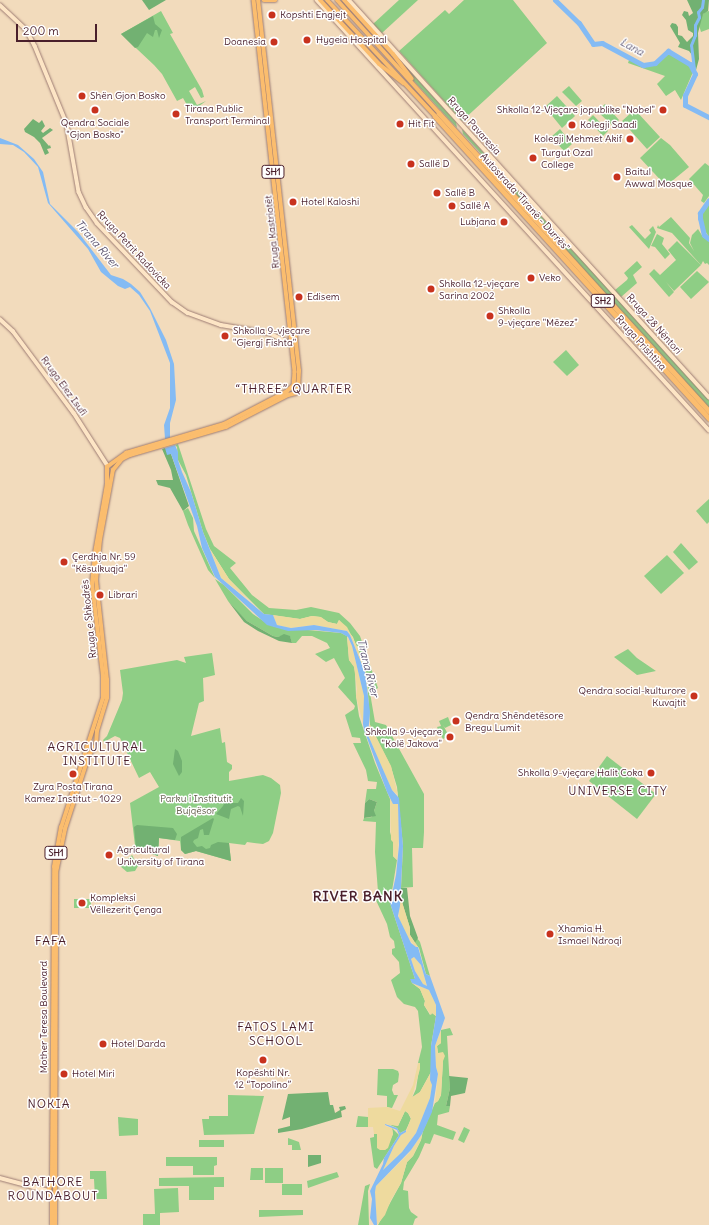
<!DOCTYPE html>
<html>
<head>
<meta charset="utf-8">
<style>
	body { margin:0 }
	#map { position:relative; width:709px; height:1225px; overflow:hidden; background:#f2dbbc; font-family:Delius,sans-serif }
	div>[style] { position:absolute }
	.green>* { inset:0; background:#8ece85 }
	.forest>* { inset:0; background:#72b172 }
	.sand>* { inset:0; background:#eeda9e }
	.water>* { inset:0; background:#84bbf4 }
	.canal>* { height:3px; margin:-1.5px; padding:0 1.5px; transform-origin:1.5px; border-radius:1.5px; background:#84bbf4 }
	.river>* { height:5px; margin:-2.5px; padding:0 2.5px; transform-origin:2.5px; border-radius:2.5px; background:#84bbf4 }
	.roads { filter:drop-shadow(0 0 1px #9e7d74) drop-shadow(0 0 1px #9e7d74) }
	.secondary>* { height:3.5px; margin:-1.75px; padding:0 1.75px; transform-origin:1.75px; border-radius:1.75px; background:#fde5c5 }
	.primary>* { height:3.5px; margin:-1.75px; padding:0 1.75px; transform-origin:1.75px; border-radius:1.75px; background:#fbbd6e }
	.trunk>* { height:4px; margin:-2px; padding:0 2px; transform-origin:2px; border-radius:2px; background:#fbbd6e }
	.motorway>* { height:4.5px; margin:-2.25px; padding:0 2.25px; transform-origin:2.25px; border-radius:2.25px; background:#fbbd6e }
	.dots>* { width:11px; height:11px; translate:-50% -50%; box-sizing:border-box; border:2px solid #fff; border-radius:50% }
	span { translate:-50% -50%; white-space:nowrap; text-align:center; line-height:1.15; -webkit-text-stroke:3px #fff; paint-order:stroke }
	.shield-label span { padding:1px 3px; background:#fff; border:1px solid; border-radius:3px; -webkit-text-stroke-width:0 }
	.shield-label { font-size:9px; color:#4a1f2b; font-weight:700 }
	.poi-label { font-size:10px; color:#4a1f2b }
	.left { translate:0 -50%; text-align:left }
	.right { translate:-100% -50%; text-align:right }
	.street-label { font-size:10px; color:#4a1f2b }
	.park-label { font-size:10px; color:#625c4a }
	.water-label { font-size:11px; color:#5e5671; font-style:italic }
	.quarter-label { font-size:12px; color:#4a1f2b; letter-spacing:1px }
	.district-label { font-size:14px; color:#4a1f2b; font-weight:700; letter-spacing:1px }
	.scale { position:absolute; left:16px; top:24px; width:81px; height:18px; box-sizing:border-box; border:2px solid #4a1f2b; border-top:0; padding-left:5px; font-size:12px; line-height:14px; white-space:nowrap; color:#4a1f2b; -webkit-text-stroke:3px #fff; paint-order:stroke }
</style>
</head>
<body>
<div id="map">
	<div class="green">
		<i style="clip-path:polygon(399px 0,418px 0,382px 33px,373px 24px)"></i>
		<i style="clip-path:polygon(464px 0,513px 0,547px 43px,462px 121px,399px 51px,445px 10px,449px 14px)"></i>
		<i style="clip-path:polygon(161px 11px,173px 33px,170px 34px,202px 90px,204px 97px,201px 98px,195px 87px,189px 91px,197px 105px,206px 101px,191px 112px,183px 98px,177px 101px,162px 74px,154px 65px,121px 34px)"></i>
		<i style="clip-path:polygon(709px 11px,709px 29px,701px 32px,699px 25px,702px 15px,705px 12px)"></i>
		<i style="clip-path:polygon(671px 54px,690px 66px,693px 72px,681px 100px,675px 90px,666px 96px,657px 84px,665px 76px,628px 63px,629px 60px,648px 66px,655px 64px,666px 55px)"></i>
		<i style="clip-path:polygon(399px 59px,456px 122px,457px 128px,413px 80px)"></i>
		<i style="clip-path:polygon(569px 86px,582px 101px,576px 106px,562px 92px)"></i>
		<i style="clip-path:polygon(557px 96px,575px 116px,562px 128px,545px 107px)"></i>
		<i style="clip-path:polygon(605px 104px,619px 120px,613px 126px,597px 111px)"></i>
		<i style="clip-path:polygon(632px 112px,634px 114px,637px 112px,660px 137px,647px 149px,622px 121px)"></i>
		<i style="clip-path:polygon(593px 115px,608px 131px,603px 136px,588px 120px)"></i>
		<i style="clip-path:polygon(462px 129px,550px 226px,549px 227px,582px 260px,709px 400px,709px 408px,512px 192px,495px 169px,463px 134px)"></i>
		<i style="clip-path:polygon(560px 129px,572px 144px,564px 151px,551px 137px)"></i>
		<i style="clip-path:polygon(661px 138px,670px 145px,689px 167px,666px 186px,640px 158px)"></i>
		<i style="clip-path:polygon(705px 163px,709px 166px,709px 196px,704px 203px,701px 201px,703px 195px,689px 179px)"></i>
		<i style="clip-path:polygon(709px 202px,709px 237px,703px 228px,701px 216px,701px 212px)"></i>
		<i style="clip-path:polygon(671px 217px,690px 238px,689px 243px,694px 251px,690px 243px,692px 235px,698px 229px,703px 237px,709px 241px,709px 265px,707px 263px,705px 264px,703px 261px,701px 265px,672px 233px,657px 228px,658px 225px,659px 227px)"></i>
		<i style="clip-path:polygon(632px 225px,645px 239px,651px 233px,649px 230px,653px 226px,656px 232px,649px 249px,629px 227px)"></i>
		<i style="clip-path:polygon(657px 234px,664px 238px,662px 244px,670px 254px,665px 259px,655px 247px,651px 246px)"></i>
		<i style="clip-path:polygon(677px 241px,701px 265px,674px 291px,666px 282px,674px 292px,669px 297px,649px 274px,654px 269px,660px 275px,676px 260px,668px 250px)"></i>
		<i style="clip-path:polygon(637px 261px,642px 267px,633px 275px,637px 283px,621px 297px,615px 290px,627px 280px,628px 278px,624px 273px)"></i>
		<i style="clip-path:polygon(697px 271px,709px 282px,691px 299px,680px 287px)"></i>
		<i style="clip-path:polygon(566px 350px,579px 365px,567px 376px,553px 362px)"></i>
		<i style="clip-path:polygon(178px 444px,206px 529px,214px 546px,236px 563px,230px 568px,252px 595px,269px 608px,296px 610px,311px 607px,339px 613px,350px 623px,360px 636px,378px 688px,370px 693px,375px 722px,386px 725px,424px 794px,424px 832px,423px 848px,412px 848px,413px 887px,401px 888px,403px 846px,397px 787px,391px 767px,370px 725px,367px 677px,353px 637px,339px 620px,337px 624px,328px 622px,320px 617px,312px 616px,300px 619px,264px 614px,229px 579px,210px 549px,203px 532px,186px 475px,178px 460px,177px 447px,175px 445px)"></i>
		<i style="clip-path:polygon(709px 499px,709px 522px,707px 524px,696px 511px)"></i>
		<i style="clip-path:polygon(188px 508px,193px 518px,194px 531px,215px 578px,208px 570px,188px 525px,183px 511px)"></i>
		<i style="clip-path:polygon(681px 543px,698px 562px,689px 570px,673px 552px)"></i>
		<i style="clip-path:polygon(667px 555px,684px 573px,661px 594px,644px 576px)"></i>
		<i style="clip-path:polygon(215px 579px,224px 585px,253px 614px,268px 624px,275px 627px,341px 633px,347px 636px,349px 660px,354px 666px,355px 672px,356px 696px,359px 716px,375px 763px,390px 799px,390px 832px,393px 842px,393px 856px,397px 860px,390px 903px,415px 979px,411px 980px,412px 983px,420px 989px,425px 1001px,424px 1005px,430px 1015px,432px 1013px,436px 1016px,431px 1046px,431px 1072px,420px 1092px,412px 1098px,416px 1089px,420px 1063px,418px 1063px,422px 1047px,418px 1011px,415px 1007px,404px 1004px,397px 997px,391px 980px,400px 973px,399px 962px,392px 954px,392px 949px,395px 948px,394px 941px,390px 937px,387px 924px,374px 896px,378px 892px,375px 852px,376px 822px,363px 821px,364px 818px,372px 817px,377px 802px,369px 799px,365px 803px,367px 789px,376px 789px,377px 782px,368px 781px,366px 770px,353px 743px,361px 743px,360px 738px,352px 737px,345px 715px,354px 709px,355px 706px,338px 687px,345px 678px,334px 658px,326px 662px,315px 654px,330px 648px,327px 643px,312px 636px,302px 636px,296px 643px,292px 643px,290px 637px,284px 635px,278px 637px,273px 636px,247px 621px,239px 613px,228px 601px)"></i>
		<i style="clip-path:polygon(628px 649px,637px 658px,656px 671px,637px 675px,614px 657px)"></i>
		<i style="clip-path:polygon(212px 653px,215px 675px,203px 678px,204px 701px,199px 703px,191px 736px,220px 728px,222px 743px,225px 742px,227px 762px,232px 765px,232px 769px,229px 772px,229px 781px,263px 775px,271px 778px,280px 785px,281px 793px,273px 833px,269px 841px,263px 844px,247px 842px,245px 845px,229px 843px,231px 861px,196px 851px,185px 854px,181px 850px,180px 841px,159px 838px,158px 856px,138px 849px,135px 846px,130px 803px,159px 787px,150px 772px,139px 778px,120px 738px,115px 736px,104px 742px,103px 740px,107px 736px,122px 700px,123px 693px,120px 670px,177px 660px,186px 663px,184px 657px)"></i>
		<i style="clip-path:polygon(448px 717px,451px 725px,445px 728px,443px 725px,449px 736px,443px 739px,437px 727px,441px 726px,439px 721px)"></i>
		<i style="clip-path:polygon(607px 756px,656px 794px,637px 819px,589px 781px)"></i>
		<i style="clip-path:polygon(132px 855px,138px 866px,135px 871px,127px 872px,120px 866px)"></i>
		<i style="clip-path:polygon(74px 899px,91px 899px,91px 908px,74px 908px)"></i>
		<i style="clip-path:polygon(417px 938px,420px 942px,430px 976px,426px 974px,419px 948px,415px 943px)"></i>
		<i style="clip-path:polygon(450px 1028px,453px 1035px,447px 1036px,450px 1088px,446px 1106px,450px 1106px,449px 1112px,438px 1115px,437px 1125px,456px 1132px,453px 1140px,434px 1134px,430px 1144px,425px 1143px,419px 1157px,404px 1182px,403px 1190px,408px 1191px,409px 1208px,411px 1212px,418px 1217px,415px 1219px,413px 1225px,378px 1225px,401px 1183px,407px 1162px,413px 1156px,421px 1140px,423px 1131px,435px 1103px,438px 1101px,441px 1095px,443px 1061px,438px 1053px,437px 1046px,441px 1043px,441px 1030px)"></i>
		<i style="clip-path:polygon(378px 1069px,393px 1069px,398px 1071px,399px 1074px,398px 1082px,393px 1085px,392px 1090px,394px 1095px,398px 1095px,392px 1108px,387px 1107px,387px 1096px,377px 1095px)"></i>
		<i style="clip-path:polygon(228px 1095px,264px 1096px,254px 1134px,204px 1135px,202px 1119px,209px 1119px,209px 1116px,228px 1116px)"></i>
		<i style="clip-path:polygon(405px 1111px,408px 1113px,411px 1119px,406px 1130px,400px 1133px,397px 1128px,388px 1124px,398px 1126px)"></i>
		<i style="clip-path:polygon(358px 1116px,368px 1117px,368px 1127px,356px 1127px)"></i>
		<i style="clip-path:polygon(118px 1117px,138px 1119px,138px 1135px,119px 1136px)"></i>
		<i style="clip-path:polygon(464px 1127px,470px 1130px,464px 1143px,458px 1140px)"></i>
		<i style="clip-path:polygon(392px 1128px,399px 1135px,377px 1169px,374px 1167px,370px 1138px,374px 1137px,374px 1134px,377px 1134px,380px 1150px,385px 1150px,393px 1134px)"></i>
		<i style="clip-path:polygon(288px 1138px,299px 1142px,301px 1150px,292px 1150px,292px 1145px,288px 1145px)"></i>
		<i style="clip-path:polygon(199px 1140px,224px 1140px,224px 1147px,199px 1147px)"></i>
		<i style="clip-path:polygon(166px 1157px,217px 1157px,217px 1165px,214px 1166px,214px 1175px,193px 1175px,193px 1166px,166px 1166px)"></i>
		<i style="clip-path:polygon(251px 1168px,263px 1168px,263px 1180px,250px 1180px)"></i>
		<i style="clip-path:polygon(265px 1168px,283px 1168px,283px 1183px,265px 1183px)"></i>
		<i style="clip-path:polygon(90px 1171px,106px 1171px,107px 1199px,95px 1199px,94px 1179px,90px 1179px)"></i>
		<i style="clip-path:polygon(337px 1172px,339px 1177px,308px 1188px,307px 1181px)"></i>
		<i style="clip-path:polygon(224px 1177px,224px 1187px,214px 1187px,214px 1200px,189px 1200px,189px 1186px,159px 1186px,159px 1178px)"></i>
		<i style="clip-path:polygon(282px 1184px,302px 1184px,302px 1195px,282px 1195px)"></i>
		<i style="clip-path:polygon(370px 1184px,368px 1191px,369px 1225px,358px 1225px,365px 1186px)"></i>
		<i style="clip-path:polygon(178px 1188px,179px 1212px,160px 1213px,160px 1225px,143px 1225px,143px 1214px,155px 1214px,154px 1189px)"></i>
		<i style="clip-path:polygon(259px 1210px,303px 1210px,303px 1215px,259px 1217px)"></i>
	</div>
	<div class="forest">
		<i style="clip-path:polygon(142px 0,166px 0,149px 10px)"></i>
		<i style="clip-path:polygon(687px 0,709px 0,708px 11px,703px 14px,698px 33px,699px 59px,696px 70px,692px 55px,689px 51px,678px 47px,680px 43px,670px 26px,672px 23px,676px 24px,678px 27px,678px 35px,682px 36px,687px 42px,693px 36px,693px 33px,688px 30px,686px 20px,682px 15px,684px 11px,688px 12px,689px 16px,693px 13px)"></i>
		<i style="clip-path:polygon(153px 16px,155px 24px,162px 30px,159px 38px,157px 30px,155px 30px,153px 37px,147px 33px,138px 47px,135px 48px,121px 34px)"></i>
		<i style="clip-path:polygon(33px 119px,39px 123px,42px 120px,45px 126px,41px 131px,43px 133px,50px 128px,53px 130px,42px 138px,49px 146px,50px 145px,51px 148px,47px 149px,49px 153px,45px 155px,40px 143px,34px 137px,25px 132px,24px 129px)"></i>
		<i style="clip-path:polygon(165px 448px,171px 454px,189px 506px,183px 511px,170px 488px,158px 485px,156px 480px,173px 480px,171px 470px,162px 449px)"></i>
		<i style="clip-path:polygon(228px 601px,247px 621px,273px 636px,278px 637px,284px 634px,290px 636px,292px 643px,279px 641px,258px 631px,244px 622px)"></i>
		<i style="clip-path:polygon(175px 749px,178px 751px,182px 761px,182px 772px,179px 776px,173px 764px)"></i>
		<i style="clip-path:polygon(228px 795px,231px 803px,238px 803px,241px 798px,244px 801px,243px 816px,240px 807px,238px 806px,231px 809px,229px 819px,216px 814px,223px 806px)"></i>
		<i style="clip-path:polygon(369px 799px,377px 802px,374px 811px,376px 816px,364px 818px,365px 803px)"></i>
		<i style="clip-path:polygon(213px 818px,214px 819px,209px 835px,204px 835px,203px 829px,200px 830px,198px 838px,194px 840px,193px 842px,197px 847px,202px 846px,206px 849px,210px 848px,211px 845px,218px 842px,229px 843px,231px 861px,196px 851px,185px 854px,181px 850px,181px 837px)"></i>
		<i style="clip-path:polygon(137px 825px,173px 828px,177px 834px,175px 840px,159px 838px,158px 856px,136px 848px,134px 827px)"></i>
		<i style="clip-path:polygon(401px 888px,407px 888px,410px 916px,418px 938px,415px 943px,410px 935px,410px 928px,400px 896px)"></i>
		<i style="clip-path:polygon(449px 1076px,468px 1078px,465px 1093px,451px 1096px,450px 1106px,446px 1106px,450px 1088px)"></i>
		<i style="clip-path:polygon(328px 1092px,330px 1105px,333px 1105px,335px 1113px,340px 1110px,339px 1107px,345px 1106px,346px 1109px,341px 1111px,342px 1117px,302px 1129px,278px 1133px,278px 1129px,290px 1126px,290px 1117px,282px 1120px,288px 1094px)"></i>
		<i style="clip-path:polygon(308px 1155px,321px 1155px,321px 1163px,308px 1167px)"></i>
	</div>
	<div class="sand">
		<i style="clip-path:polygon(210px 549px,229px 579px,249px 600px,221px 578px)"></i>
		<i style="clip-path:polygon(273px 615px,300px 619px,312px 616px,321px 617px,328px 622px,337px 624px,339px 620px,347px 627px,358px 648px,367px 677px,368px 691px,365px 672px,350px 635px,347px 631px,314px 625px,291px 628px,277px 625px)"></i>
		<i style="clip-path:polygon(347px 636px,352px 646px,364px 696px,363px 724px,356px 696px,357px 689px,354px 667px,349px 660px)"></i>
		<i style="clip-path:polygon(370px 725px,391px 766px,398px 795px,392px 790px,368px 735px)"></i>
		<i style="clip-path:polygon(390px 799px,398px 804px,398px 807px,399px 837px,397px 860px,393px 856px,393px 842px,391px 840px)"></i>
		<i style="clip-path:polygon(400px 895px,410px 928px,410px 935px,418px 947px,416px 948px,405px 934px,399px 918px)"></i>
		<i style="clip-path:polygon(414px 957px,421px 965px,427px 987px,423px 984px,415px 971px,411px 959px)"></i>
		<i style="clip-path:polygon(412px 983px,429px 990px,436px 1005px,436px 1016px,432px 1013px,431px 1015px,424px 1005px,425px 1001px,420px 989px)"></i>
		<i style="clip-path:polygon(441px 1030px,441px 1043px,437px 1046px,438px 1053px,443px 1052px,445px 1056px,443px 1061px,441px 1095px,438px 1101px,435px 1103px,438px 1074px,436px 1067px,435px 1046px)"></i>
		<i style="clip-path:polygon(418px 1063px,420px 1063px,420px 1069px,412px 1097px,420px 1092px,431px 1072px,432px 1085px,430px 1098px,416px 1133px,402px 1152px,382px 1171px,394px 1146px,401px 1135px,406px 1132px,411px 1118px,408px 1113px,405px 1111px,398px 1126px,385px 1124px,385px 1126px,392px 1128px,393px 1134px,388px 1148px,385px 1150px,380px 1150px,377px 1148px,377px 1134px,374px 1134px,373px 1127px,368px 1127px,368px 1108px,387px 1107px,400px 1111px,413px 1085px)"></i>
		<i style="clip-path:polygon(422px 1134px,421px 1140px,413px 1156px,407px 1162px,401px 1183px,391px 1200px,385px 1215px,377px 1225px,375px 1192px,376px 1186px,409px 1153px)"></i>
	</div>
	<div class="water">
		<i style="clip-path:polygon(0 138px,18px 145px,34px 159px,43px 172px,50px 204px,78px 232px,111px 275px,123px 279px,131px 284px,140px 292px,150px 308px,166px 340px,174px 364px,176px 400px,170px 423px,170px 438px,165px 439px,164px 425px,170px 408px,170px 363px,150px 311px,139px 295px,130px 287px,125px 289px,118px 286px,101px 272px,88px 249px,48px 203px,38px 167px,24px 152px,13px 145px,0 144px)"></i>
		<i style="clip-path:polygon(evenodd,175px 445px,178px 452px,178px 460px,182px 472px,191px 492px,203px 532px,221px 578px,264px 614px,273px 615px,277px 625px,291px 628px,314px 625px,347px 631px,350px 635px,365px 672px,370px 712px,368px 735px,392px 790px,399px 798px,403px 846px,400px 906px,398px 916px,411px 943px,416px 947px,418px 947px,424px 968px,426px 974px,430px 976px,445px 1018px,435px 1046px,436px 1067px,438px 1074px,432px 1112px,422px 1134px,411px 1150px,376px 1186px,375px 1192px,377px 1225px,374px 1225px,370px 1218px,372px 1199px,370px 1191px,383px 1164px,384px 1158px,399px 1135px,397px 1130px,385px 1125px,385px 1124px,397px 1128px,400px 1133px,406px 1130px,406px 1132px,401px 1135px,394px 1146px,383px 1170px,402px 1152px,416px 1133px,430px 1098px,432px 1085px,430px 1080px,431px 1046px,436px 1016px,436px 1005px,429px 990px,412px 983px,410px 979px,415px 979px,390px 903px,396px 875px,399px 845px,398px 804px,393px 804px,387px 792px,364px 730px,363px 724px,364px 696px,352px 646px,348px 637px,341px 633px,315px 630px,288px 631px,267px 625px,215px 577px,202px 548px,197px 526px,171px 454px,167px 455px,165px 448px,175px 445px,414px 957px,421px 965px,427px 986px,423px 984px,415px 971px,411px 959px,414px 957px)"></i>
	</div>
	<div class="canal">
		<i style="left:694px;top:69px;width:24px;rotate:-97deg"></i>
		<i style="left:691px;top:45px;width:11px;rotate:-68deg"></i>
		<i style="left:695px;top:35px;width:10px;rotate:-90deg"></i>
		<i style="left:695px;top:25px;width:9px;rotate:-63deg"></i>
		<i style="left:699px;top:17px;width:5px;rotate:-101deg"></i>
		<i style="left:698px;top:12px;width:6px;rotate:-51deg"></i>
		<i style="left:702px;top:7px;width:7px;rotate:-82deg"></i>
	</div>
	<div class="river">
		<i style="left:555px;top:0;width:33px;rotate:44deg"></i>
		<i style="left:579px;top:23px;width:25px;rotate:56deg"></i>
		<i style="left:593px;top:44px;width:9px;rotate:-6deg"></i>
		<i style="left:602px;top:43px;width:47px;rotate:28.2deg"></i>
		<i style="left:643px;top:65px;width:12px;rotate:-9deg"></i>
		<i style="left:655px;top:63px;width:18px;rotate:-43deg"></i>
		<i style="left:668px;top:51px;width:26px;rotate:31deg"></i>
		<i style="left:690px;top:64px;width:11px;rotate:63deg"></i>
		<i style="left:695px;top:74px;width:23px;rotate:115deg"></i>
		<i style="left:685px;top:95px;width:10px;rotate:90deg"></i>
		<i style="left:685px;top:105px;width:27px;rotate:27deg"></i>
		<i style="left:709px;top:200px;width:16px;rotate:125deg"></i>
		<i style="left:700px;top:213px;width:5px;rotate:90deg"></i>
		<i style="left:700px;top:218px;width:17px;rotate:77deg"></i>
		<i style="left:704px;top:235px;width:6px;rotate:39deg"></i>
	</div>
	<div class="roads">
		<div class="secondary">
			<i style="left:317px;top:0;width:582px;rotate:47.65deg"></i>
			<i style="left:349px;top:0;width:536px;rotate:47.8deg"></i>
			<i style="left:0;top:5px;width:35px;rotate:43deg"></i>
			<i style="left:26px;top:29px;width:19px;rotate:62deg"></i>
			<i style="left:35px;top:46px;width:84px;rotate:67.7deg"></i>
			<i style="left:67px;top:124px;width:69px;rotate:80deg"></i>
			<i style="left:79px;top:192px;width:17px;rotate:65deg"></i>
			<i style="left:86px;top:207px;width:19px;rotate:55deg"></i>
			<i style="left:97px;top:223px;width:109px;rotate:46.5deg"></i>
			<i style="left:172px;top:302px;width:19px;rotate:35deg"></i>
			<i style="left:188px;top:313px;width:35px;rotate:20deg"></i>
			<i style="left:221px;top:325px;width:49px;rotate:9.5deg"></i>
			<i style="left:269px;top:333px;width:25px;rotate:26deg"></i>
			<i style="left:0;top:319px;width:18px;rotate:43deg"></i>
			<i style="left:13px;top:331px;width:102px;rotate:53.4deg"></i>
			<i style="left:74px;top:413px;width:63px;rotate:57.3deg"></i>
			<i style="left:0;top:1178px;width:51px;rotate:14.9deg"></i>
		</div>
		<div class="primary">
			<i style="left:254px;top:0;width:374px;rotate:83.7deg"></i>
			<i style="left:295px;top:372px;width:13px;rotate:94deg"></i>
			<i style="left:264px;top:0;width:11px"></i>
			<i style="left:52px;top:1225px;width:25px;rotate:-90deg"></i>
			<i style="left:52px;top:1200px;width:11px;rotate:-105deg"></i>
			<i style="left:49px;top:1189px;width:9px;rotate:-69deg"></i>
			<i style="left:52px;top:1181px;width:314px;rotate:-89.6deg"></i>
			<i style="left:54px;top:867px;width:40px;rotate:-80deg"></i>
			<i style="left:61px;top:828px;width:137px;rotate:-72.1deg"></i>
			<i style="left:103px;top:698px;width:22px;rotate:-90deg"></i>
			<i style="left:103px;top:676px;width:93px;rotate:-96.8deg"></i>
			<i style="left:92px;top:584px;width:31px;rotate:-84deg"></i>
			<i style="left:95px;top:553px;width:70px;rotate:-80.1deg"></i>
			<i style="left:107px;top:484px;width:17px;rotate:-90deg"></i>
			<i style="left:107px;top:467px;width:24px;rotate:-36deg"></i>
			<i style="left:126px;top:453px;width:102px;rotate:-16.5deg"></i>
			<i style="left:224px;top:424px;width:70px;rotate:-27.3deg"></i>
			<i style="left:286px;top:392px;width:11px;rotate:-41deg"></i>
			<i style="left:55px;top:1225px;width:352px;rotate:-89.8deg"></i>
			<i style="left:56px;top:873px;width:45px;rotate:-78.4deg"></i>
			<i style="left:65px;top:829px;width:78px;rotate:-72deg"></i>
			<i style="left:89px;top:755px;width:12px;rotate:-55deg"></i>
			<i style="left:96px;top:745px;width:14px;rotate:-86deg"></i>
			<i style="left:97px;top:731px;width:34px;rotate:-73deg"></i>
			<i style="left:107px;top:698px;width:18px;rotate:-90deg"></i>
			<i style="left:107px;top:680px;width:101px;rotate:-96.3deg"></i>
			<i style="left:96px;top:580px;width:40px;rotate:-84.3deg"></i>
			<i style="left:100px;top:540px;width:71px;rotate:-79.5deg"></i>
			<i style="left:113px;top:470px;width:14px;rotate:-51deg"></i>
			<i style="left:122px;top:459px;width:9px;rotate:-27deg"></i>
			<i style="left:130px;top:455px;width:100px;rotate:-16.3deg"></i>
			<i style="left:226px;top:427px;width:70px;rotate:-27.3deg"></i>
			<i style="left:288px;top:395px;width:8px;rotate:-14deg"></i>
			<i style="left:296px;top:393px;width:4px;rotate:-56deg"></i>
			<i style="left:298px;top:390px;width:19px;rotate:-87deg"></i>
			<i style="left:299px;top:371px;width:373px;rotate:-96.3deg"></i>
		</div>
		<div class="trunk">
			<i style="left:320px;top:0;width:87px;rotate:47.3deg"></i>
			<i style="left:379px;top:64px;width:31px;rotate:38deg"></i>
			<i style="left:327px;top:0;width:158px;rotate:47deg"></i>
			<i style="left:337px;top:0;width:152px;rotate:47.9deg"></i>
			<i style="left:344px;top:0;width:73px;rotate:47.8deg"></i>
			<i style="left:393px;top:54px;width:31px;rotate:53deg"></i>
		</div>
		<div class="motorway">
			<i style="left:439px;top:113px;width:402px;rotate:47.8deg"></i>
			<i style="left:435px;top:116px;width:408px;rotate:47.8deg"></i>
		</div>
	</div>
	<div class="dots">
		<i style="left:272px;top:15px;background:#c8321e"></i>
		<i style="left:307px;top:40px;background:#c8321e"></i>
		<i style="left:274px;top:42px;background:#c8321e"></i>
		<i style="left:82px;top:96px;background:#c8321e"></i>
		<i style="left:95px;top:110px;background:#c8321e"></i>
		<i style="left:663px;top:110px;background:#c8321e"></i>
		<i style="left:176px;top:114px;background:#c8321e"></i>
		<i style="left:400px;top:124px;background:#c8321e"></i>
		<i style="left:572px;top:125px;background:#c8321e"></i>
		<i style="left:630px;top:139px;background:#c8321e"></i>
		<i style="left:533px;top:158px;background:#c8321e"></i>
		<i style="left:411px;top:164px;background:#c8321e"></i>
		<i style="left:617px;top:177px;background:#c8321e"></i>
		<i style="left:437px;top:193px;background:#c8321e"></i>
		<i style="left:293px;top:202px;background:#c8321e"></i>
		<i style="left:452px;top:206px;background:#c8321e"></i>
		<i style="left:504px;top:222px;background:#c8321e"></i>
		<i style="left:531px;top:278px;background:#c8321e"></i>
		<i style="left:431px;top:289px;background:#c8321e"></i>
		<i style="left:299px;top:297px;background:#c8321e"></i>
		<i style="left:490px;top:316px;background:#c8321e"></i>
		<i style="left:225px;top:336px;background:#c8321e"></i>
		<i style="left:64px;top:562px;background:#c8321e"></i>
		<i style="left:100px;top:595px;background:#c8321e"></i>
		<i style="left:694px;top:696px;background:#c8321e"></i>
		<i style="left:456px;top:721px;background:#c8321e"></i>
		<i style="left:450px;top:737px;background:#c8321e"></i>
		<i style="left:651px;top:773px;background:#c8321e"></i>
		<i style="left:73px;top:774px;background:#c8321e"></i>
		<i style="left:109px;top:855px;background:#c8321e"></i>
		<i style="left:82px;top:903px;background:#c8321e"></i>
		<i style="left:550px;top:934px;background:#c8321e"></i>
		<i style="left:103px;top:1044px;background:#c8321e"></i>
		<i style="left:263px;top:1060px;background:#c8321e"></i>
		<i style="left:64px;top:1074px;background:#c8321e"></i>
	</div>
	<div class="shield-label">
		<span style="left:273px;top:172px">SH1</span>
		<span style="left:603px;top:301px">SH2</span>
		<span style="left:56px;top:853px">SH1</span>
	</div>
	<div class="poi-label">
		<span class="left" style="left:280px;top:15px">Kopshti Engjejt</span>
		<span class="left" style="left:316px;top:40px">Hygeia Hospital</span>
		<span class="right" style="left:266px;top:42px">Doanesia</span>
		<span class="left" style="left:90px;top:96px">Shën Gjon Bosko</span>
		<span class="left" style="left:185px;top:114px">Tirana Public<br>Transport Terminal</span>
		<span class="right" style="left:655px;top:110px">Shkolla 12-Vjeçare jopublike "Nobel"</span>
		<span style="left:95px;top:128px">Qendra Sociale<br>"Gjon Bosko"</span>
		<span class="left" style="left:408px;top:124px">Hit Fit</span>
		<span class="left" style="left:580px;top:125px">Kolegji Saadi</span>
		<span class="right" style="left:622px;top:139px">Kolegji Mehmet Akif</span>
		<span class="left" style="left:541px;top:158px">Turgut Ozal<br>College</span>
		<span class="left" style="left:419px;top:164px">Sallë D</span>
		<span class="left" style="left:625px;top:177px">Baitul<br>Awwal Mosque</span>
		<span class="left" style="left:445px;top:193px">Sallë B</span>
		<span class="left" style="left:301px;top:202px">Hotel Kaloshi</span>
		<span class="left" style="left:460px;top:206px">Sallë A</span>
		<span class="right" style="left:496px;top:222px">Lubjana</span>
		<span class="left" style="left:539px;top:278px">Veko</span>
		<span class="left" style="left:439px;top:289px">Shkolla 12-vjeçare<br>Sarina 2002</span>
		<span class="left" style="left:307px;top:297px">Edisem</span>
		<span class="left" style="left:498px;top:316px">Shkolla<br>9-vjeçare "Mëzez"</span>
		<span class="left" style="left:233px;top:336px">Shkolla 9-vjeçare<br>"Gjergj Fishta"</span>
		<span class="left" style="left:72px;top:562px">Çerdhja Nr. 59<br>"Kësulkuqja"</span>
		<span class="left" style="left:108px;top:595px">Librari</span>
		<span class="right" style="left:686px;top:696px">Qendra social-kulturore<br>Kuvajtit</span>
		<span class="left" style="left:465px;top:721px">Qendra Shëndetësore<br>Bregu Lumit</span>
		<span class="right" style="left:442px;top:737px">Shkolla 9-vjeçare<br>"Kolë Jakova"</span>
		<span class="right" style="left:643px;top:773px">Shkolla 9-vjeçare Halit Coka</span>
		<span style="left:73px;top:792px">Zyra Posta Tirana<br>Kamez Institut - 1029</span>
		<span class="left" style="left:117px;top:855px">Agricultural<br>University of Tirana</span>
		<span class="left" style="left:90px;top:903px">Kompleksi<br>Vëllezerit Çenga</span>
		<span class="left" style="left:558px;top:934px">Xhamia H.<br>Ismael Ndroqi</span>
		<span class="left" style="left:111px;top:1044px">Hotel Darda</span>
		<span style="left:263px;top:1078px">Kopështi Nr.<br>12 “Topolino”</span>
		<span class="left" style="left:72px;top:1074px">Hotel Miri</span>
	</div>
	<div class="street-label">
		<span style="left:474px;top:126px;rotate:48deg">Rruga Pavaresia</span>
		<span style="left:525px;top:202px;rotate:48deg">Autostrada "Tiranë - Durrës"</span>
		<span style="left:272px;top:232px;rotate:-96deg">Rruga Kastriotët</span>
		<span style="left:134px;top:250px;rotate:47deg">Rruga Petrit Radovicka</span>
		<span style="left:654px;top:324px;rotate:48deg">Rruga 28 Nëntori</span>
		<span style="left:641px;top:343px;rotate:48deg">Rruga Prishtina</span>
		<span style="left:64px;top:386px;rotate:54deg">Rruga Elez Isufi</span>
		<span style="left:89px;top:619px;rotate:-96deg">Rruga e Shkodrës</span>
		<span style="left:44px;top:1017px;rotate:-90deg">Mother Teresa Boulevard</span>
	</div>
	<div class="park-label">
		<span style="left:196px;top:804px">Parku i Institutit<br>Bujqësor</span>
	</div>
	<div class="water-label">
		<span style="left:632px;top:47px;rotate:28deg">Lana</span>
		<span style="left:97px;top:244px;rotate:49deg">Tirana River</span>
		<span style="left:368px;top:668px;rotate:76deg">Tirana River</span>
	</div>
	<div class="quarter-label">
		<span style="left:294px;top:389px">“THREE” QUARTER</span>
		<span style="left:97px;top:754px">AGRICULTURAL<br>INSTITUTE</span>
		<span style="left:618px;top:791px">UNIVERSE CITY</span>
		<span style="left:51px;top:941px">FAFA</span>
		<span style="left:276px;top:1034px">FATOS LAMI<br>SCHOOL</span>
		<span style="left:49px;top:1104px">NOKIA</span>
		<span style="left:53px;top:1189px">BATHORE<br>ROUNDABOUT</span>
	</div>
	<div class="district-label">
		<span style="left:358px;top:896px">RIVER BANK</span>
	</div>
	<div class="scale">200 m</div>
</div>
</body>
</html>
